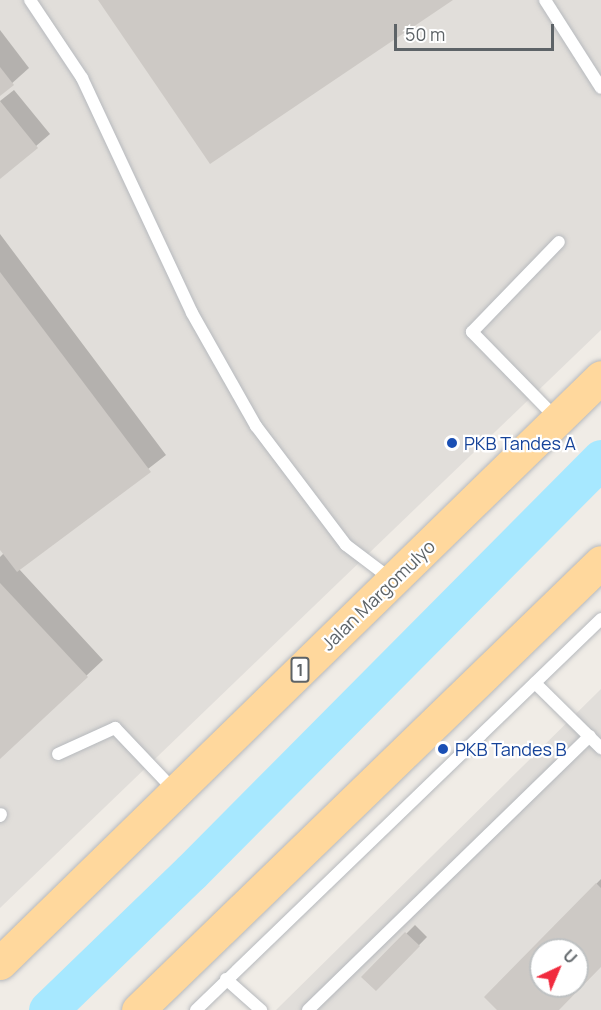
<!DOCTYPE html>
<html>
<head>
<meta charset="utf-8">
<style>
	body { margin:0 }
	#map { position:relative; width:601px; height:1010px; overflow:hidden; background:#f0ece6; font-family:Manrope,sans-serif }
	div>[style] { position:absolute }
	.industrial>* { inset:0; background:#e1deda }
	.shadow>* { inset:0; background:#0003 }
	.river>* { height:39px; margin:-19.5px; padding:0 19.5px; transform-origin:19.5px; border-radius:19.5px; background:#a7e8ff }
	.building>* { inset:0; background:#cdc9c5 }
	.roads { filter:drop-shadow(0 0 2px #b6b9bd) drop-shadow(0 0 2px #b6b9bd) }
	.service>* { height:12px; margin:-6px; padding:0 6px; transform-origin:6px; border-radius:6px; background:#fff }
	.trunk>* { height:33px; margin:-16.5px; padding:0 16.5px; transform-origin:16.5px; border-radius:16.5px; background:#ffd89d }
	.dots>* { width:16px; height:16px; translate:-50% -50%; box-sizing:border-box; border:3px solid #fff; border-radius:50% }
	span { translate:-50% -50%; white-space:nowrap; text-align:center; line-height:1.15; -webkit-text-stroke:4.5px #fff; paint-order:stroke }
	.shield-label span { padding:2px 4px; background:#fff; border:2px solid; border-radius:4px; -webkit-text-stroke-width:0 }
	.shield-label { font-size:16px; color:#5d6367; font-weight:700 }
	.transit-label { font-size:18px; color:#164399 }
	.left { translate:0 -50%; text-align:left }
	.street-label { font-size:18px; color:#5d6367 }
	.north { position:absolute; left:529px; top:938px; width:60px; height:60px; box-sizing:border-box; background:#fff; border:2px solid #bec1c2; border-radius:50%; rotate:44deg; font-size:16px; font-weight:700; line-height:24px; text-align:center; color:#5d6367 }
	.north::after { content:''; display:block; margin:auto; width:21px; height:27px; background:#f12b3e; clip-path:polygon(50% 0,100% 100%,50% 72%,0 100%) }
	.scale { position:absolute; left:394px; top:24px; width:160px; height:27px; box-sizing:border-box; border:3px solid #5d6367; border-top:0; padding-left:8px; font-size:18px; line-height:21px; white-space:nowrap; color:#5d6367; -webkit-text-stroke:4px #fff; paint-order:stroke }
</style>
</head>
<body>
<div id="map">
	<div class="industrial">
		<i style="clip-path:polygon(0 0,601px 0,601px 330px,0 908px)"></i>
		<i style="clip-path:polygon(evenodd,601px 689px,601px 1010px,276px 1010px,601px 689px,541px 950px,577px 950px,577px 986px,541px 986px,541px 950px)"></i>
	</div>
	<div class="shadow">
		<i style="clip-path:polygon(0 30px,29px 68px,0 94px)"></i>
		<i style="clip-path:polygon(14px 90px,50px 134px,0 177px,0 101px)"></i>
		<i style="clip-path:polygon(0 234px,166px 455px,19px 569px,103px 660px,0 757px,0 557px,4px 553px,0 547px)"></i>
		<i style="clip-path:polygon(evenodd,601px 879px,601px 965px,558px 1010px,499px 1010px,486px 997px,601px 879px,541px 950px,577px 950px,577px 986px,541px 986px,541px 950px)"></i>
		<i style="clip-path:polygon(415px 925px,427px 937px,376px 989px,363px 977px)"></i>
	</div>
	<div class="river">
		<i style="left:48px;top:1010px;width:199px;rotate:-44deg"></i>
		<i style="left:191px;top:872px;width:582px;rotate:-45.21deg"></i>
	</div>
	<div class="building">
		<i style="clip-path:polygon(98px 0,453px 0,210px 164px)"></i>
		<i style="clip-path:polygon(0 67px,14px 85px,0 96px)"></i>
		<i style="clip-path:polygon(0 101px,38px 148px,0 179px)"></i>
		<i style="clip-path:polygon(0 272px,151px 472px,17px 572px,0 550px)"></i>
		<i style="clip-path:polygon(0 583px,88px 677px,0 759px)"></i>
		<i style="clip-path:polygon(evenodd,596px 883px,601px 888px,601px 967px,559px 1010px,497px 1010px,484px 997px,596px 883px,541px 950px,577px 950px,577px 986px,541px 986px,541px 950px)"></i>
		<i style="clip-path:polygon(405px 932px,420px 946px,376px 991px,361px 977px)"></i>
	</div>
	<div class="roads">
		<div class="service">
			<i style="left:30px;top:0;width:94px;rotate:56.3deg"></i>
			<i style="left:82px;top:78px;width:259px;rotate:64.9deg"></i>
			<i style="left:192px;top:313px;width:130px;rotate:60.5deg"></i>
			<i style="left:256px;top:426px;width:149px;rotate:52.9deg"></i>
			<i style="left:346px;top:545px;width:56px;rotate:37.1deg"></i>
			<i style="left:545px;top:0;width:104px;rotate:57.5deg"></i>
			<i style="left:557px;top:419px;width:122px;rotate:-134.3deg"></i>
			<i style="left:472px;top:332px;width:125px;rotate:-46deg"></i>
			<i style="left:535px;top:683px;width:93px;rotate:44.6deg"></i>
			<i style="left:58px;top:754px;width:63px;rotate:-24.5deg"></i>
			<i style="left:115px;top:728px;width:86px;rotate:46.4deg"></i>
			<i style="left:0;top:816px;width:2px;rotate:-63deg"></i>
			<i style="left:226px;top:979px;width:47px;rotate:41.5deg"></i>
			<i style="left:196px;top:1010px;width:563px;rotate:-43.99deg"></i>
			<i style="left:308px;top:1010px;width:393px;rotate:-44.2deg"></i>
		</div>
		<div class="trunk">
			<i style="left:0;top:963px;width:839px;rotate:-44.28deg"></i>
			<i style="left:138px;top:1010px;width:644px;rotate:-44.06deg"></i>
		</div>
	</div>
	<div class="dots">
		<i style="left:452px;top:443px;background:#1a4fb4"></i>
		<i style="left:443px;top:749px;background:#1a4fb4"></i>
	</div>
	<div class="shield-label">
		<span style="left:300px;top:670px">1</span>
	</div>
	<div class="transit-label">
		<span class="left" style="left:464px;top:443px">PKB Tandes A</span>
		<span class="left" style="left:455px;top:749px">PKB Tandes B</span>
	</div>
	<div class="street-label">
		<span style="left:378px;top:595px;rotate:-44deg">Jalan Margomulyo</span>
	</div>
	<div class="north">U</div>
	<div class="scale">50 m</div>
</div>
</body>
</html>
